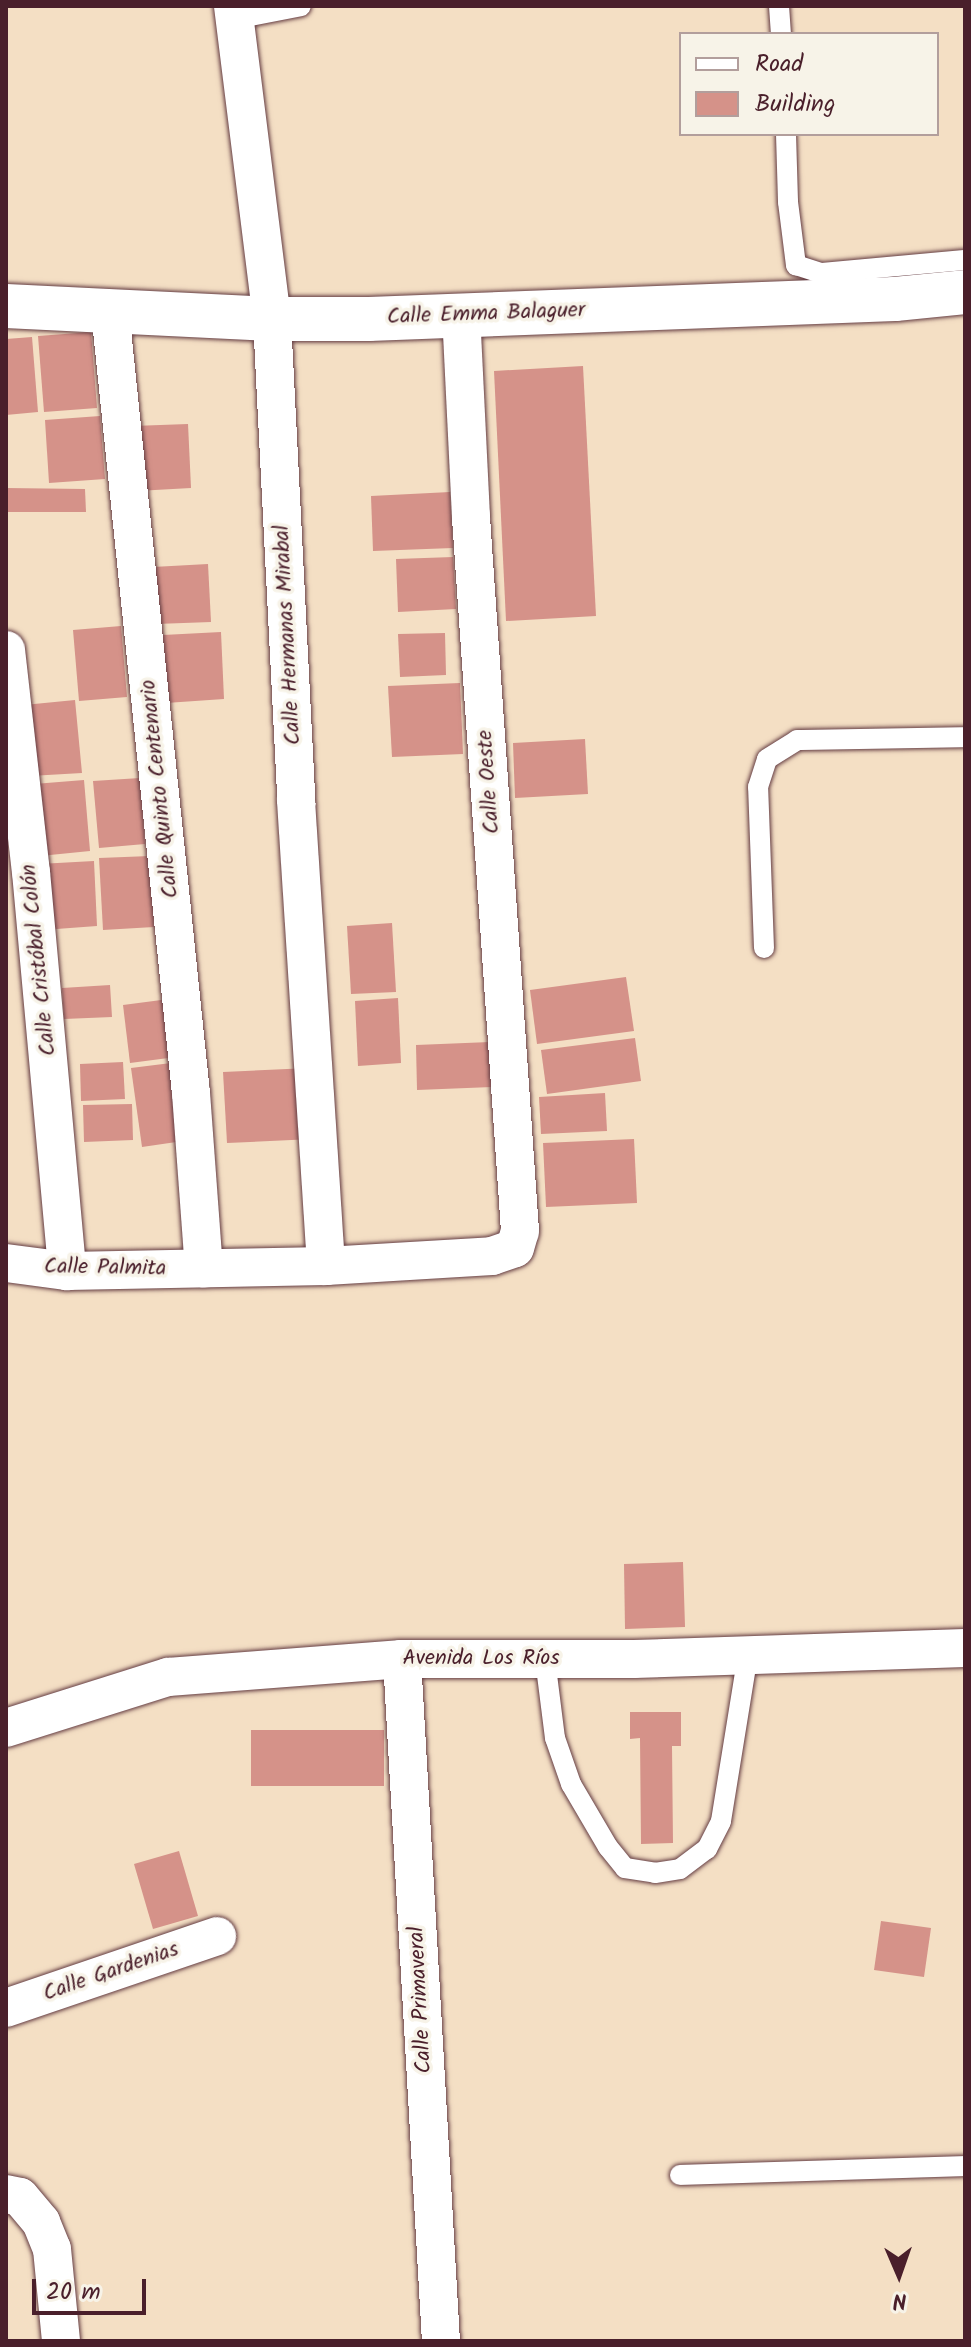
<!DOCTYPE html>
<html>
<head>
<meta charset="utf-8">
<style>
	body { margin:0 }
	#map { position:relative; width:971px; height:2347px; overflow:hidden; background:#f4dfc4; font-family:Kalam,sans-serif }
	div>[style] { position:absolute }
	.building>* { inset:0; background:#d59289 }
	.roads { filter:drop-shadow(0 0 2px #643c42) drop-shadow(0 0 2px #643c42) }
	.lane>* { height:20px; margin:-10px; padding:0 10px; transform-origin:10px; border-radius:10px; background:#fff }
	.street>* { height:38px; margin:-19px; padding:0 19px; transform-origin:19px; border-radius:19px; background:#fff }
	.secondary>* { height:44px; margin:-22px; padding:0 22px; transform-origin:22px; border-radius:22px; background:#fff }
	span { translate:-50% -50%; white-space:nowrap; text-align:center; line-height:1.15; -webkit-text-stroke:7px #f7f3e8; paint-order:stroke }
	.street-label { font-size:22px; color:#4a1f2b }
	.frame { position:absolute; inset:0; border:8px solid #4a1f2b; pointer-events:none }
	.legend { position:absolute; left:679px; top:32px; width:260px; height:104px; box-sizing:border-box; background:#f7f3e8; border:2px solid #b29e9c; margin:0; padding:10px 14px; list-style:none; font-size:24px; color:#4a1f2b }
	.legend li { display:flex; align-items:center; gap:16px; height:40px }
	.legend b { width:40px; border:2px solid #b29e9c }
	.north { position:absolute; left:859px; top:2235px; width:80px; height:80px; -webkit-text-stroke:6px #f7f3e8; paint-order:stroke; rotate:178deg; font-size:22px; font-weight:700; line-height:32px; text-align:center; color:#4a1f2b }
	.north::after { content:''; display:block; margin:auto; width:28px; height:36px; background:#4a1f2b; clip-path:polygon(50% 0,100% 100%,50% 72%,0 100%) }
	.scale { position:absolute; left:32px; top:2279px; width:114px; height:36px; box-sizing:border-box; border:4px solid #4a1f2b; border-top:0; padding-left:10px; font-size:24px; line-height:28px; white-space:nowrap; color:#4a1f2b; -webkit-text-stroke:6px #f7f3e8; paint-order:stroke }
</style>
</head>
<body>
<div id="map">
	<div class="building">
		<i style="clip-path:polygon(91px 332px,97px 408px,44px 412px,38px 336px)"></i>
		<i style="clip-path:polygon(32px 337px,38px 412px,6px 415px,6px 339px)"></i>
		<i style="clip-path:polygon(583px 366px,596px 616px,506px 621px,494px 371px)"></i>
		<i style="clip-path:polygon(100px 416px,105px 479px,49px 483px,45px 420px)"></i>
		<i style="clip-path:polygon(188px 424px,191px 488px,137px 491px,133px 426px)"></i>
		<i style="clip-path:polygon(6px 488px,85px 489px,86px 512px,6px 512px)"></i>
		<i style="clip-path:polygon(450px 492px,453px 548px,373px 551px,371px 496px)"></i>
		<i style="clip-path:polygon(453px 557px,456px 609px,398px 612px,396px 559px)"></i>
		<i style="clip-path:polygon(208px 564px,211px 622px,156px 624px,153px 567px)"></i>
		<i style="clip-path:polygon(121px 626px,127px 697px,79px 701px,73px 630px)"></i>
		<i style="clip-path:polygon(221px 632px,224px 699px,166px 703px,163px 635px)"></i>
		<i style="clip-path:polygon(445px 633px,446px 675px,400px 677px,398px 634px)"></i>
		<i style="clip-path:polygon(460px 683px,463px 754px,392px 757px,388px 686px)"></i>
		<i style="clip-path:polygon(75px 700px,82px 773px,30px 776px,24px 705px)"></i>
		<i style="clip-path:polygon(585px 739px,588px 794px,515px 798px,513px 743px)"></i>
		<i style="clip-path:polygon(140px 778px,145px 844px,99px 848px,93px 781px)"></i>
		<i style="clip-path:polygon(84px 780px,90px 851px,40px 856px,34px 784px)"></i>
		<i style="clip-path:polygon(150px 856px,154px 927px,103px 930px,99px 858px)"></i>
		<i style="clip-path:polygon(94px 861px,97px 926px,43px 930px,39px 864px)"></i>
		<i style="clip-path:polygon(392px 923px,396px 992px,351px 994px,347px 926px)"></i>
		<i style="clip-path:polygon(626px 977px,634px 1031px,537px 1044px,530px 990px)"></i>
		<i style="clip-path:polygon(110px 985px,112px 1017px,64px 1019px,62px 988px)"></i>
		<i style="clip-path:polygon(398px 998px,401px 1063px,358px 1066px,355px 1001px)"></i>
		<i style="clip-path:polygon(169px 999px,176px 1057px,130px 1063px,123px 1005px)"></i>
		<i style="clip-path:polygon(635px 1038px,641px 1081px,547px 1094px,541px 1050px)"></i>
		<i style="clip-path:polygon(490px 1042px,492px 1087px,417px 1090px,416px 1045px)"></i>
		<i style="clip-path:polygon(123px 1062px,125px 1099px,81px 1101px,80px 1064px)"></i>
		<i style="clip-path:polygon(179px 1062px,190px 1140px,142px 1147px,131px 1068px)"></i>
		<i style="clip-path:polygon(309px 1068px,313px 1139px,227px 1143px,223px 1072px)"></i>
		<i style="clip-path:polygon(605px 1093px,607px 1131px,541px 1134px,539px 1097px)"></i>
		<i style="clip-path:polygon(132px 1104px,133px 1140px,84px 1142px,83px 1105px)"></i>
		<i style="clip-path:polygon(634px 1139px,637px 1203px,546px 1207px,543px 1143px)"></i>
		<i style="clip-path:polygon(683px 1562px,685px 1627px,625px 1629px,624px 1564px)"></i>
		<i style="clip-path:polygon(630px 1712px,681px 1712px,681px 1746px,672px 1746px,673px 1843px,641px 1844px,640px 1738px,630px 1739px)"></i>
		<i style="clip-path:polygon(251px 1730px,384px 1730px,384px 1786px,251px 1786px)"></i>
		<i style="clip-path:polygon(179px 1851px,198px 1916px,153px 1929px,134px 1864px)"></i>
		<i style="clip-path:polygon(881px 1921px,931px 1928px,924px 1977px,874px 1970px)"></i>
	</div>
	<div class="roads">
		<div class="lane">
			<i style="left:779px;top:6px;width:28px;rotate:86deg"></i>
			<i style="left:235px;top:19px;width:67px;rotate:-11.1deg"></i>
			<i style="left:786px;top:134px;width:68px;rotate:88.3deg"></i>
			<i style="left:788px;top:202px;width:64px;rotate:82.8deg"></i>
			<i style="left:796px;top:265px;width:26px;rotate:18deg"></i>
			<i style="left:821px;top:273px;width:145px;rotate:-5.2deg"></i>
			<i style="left:764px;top:948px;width:161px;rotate:-92.1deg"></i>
			<i style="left:758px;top:787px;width:29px;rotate:-72deg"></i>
			<i style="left:767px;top:759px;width:36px;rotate:-32deg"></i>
			<i style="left:797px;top:740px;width:168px;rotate:-1deg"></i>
			<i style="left:545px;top:1659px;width:80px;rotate:82.8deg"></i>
			<i style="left:555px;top:1738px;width:49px;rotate:70.8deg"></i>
			<i style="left:571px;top:1784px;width:73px;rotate:59.6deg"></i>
			<i style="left:608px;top:1847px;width:27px;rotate:51deg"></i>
			<i style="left:625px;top:1868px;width:30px;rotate:9deg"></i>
			<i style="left:655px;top:1873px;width:25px;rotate:-9deg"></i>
			<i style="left:680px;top:1869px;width:34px;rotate:-37deg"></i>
			<i style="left:707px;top:1849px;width:31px;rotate:-63deg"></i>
			<i style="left:721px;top:1821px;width:168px;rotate:-80.8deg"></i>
			<i style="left:680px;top:2175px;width:285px;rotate:-1.8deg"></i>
		</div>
		<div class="street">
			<i style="left:233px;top:6px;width:315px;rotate:82.9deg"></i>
			<i style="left:272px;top:319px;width:483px;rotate:87.1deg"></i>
			<i style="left:296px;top:801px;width:466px;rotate:86.3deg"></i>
			<i style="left:110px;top:311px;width:786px;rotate:84.09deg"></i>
			<i style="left:191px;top:1093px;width:176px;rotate:85.8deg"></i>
			<i style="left:6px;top:650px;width:223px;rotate:83.6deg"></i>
			<i style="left:31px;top:872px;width:401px;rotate:84.8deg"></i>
			<i style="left:6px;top:1263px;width:62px;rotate:7.5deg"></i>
			<i style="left:67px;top:1271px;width:259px;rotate:-1.1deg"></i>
			<i style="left:326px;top:1266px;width:166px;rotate:-3.4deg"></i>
			<i style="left:492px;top:1256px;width:24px;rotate:-19deg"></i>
			<i style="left:515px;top:1248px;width:18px;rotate:-74deg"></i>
			<i style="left:520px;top:1231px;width:716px;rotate:-93.93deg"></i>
			<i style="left:471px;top:517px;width:202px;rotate:-92.8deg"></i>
			<i style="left:402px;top:1659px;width:683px;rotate:86.73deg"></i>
			<i style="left:6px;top:1728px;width:170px;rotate:-17.5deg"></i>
			<i style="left:168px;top:1677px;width:235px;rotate:-4.4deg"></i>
			<i style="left:402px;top:1659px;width:232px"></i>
			<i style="left:634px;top:1659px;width:331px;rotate:-1.9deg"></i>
			<i style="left:6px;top:2008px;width:223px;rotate:-18.8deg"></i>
			<i style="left:6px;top:2194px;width:14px;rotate:12deg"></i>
			<i style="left:20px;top:2197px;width:33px;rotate:50deg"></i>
			<i style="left:41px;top:2222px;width:29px;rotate:68deg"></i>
			<i style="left:52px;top:2249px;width:92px;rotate:84.4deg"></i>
		</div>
		<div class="secondary">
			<i style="left:6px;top:306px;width:266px;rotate:2.8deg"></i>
			<i style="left:272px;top:319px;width:97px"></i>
			<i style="left:369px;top:319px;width:526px;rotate:-2.18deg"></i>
			<i style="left:895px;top:299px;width:70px;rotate:-5.7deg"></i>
		</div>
	</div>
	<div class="street-label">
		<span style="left:486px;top:314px;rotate:-2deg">Calle Emma Balaguer</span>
		<span style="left:288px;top:635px;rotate:-93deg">Calle Hermanas Mirabal</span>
		<span style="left:489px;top:782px;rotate:-94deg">Calle Oeste</span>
		<span style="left:160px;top:789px;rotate:-96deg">Calle Quinto Centenario</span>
		<span style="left:39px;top:960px;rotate:-96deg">Calle Cristóbal Colón</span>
		<span style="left:105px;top:1268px;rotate:1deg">Calle Palmita</span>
		<span style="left:481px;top:1659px">Avenida Los Ríos</span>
		<span style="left:111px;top:1972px;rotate:-19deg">Calle Gardenias</span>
		<span style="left:421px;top:2000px;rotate:-93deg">Calle Primaveral</span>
	</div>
	<div class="frame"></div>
	<ul class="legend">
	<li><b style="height:10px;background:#fff"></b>Road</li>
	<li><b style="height:22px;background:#d59289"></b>Building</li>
	</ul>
	<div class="north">N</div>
	<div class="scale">20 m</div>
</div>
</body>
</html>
